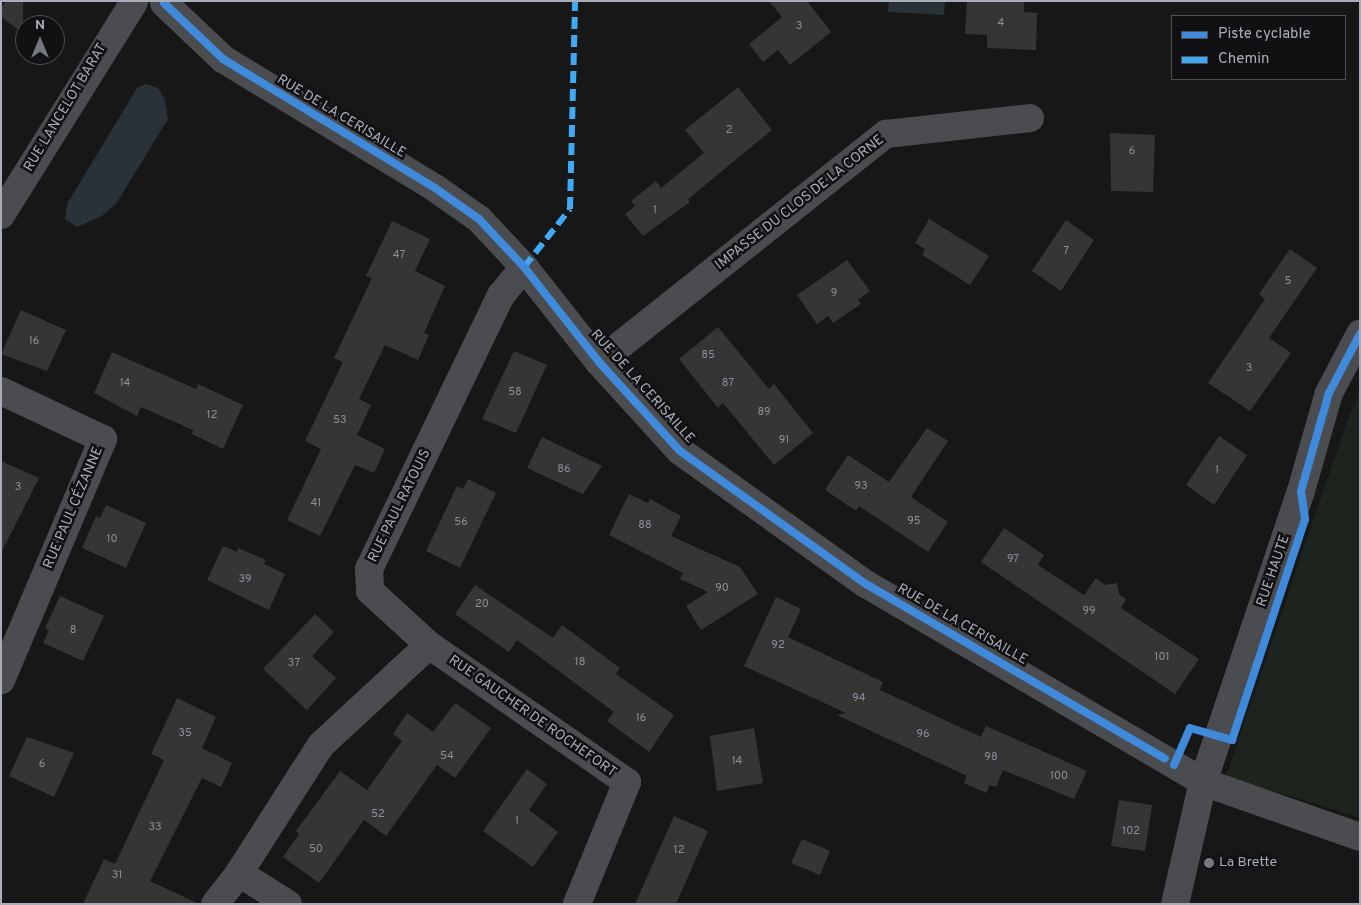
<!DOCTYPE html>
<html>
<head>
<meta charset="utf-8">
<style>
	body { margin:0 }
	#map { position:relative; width:1361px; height:905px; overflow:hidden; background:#171717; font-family:Overpass,sans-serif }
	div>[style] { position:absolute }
	.green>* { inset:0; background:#1d241e }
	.water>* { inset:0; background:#2a3239 }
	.building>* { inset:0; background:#353536 }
	.minor>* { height:28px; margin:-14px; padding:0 14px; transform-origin:14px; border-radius:14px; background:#4b4c50 }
	.quiet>* { height:6px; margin-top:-3px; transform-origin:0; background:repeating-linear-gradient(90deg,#3fa9f5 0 12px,transparent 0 18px) }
	.cycleway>* { height:8px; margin:-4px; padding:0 4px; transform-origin:4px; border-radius:4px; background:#408adc }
	.dots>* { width:14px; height:14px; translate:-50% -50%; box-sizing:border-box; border:2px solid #111113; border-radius:50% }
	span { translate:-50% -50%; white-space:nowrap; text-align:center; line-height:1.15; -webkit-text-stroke:5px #111113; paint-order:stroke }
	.number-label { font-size:11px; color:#8b8f98 }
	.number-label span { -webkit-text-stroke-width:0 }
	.street-label { font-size:14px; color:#a8adb8 }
	.poi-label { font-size:14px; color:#a8adb8 }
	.left { translate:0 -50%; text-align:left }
	.frame { position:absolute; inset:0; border:2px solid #a8adb8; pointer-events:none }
	.legend { position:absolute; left:1171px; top:15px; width:175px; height:65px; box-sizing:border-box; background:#111113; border:1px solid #4d4f55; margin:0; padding:6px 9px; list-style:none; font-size:15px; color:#a8adb8 }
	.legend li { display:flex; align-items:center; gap:10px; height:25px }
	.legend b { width:25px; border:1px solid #4d4f55 }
	.north { position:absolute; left:15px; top:15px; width:50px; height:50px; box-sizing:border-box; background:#111113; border:1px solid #4d4f55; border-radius:50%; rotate:0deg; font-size:14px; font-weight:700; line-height:20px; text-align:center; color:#a8adb8 }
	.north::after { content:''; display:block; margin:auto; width:18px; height:22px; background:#757880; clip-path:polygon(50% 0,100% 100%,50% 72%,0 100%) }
</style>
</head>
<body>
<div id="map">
	<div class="green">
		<i style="clip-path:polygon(1360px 394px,1360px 818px,1226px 776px,1350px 413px)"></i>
	</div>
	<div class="water">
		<i style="clip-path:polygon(889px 1px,945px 1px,944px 15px,888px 12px)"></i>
		<i style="clip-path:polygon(146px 84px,158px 88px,165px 100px,168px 119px,116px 204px,102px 216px,77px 227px,65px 219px,67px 204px,137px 88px)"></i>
	</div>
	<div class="building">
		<i style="clip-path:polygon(6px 1px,23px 1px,23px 33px,1px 17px,1px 8px)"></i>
		<i style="clip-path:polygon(769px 1px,807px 1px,831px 32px,790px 65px,778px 50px,763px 62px,749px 44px,782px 17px)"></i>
		<i style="clip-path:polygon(967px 1px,1024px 1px,1024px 12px,1037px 13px,1036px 50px,987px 48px,987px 35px,965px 34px)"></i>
		<i style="clip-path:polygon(738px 87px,772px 130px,688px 199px,690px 202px,643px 236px,625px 214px,635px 206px,631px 201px,656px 181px,661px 188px,704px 153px,685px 130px)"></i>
		<i style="clip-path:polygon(1110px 133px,1155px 135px,1153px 192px,1111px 191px)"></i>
		<i style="clip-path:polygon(929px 219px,989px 256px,970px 285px,922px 255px,925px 249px,915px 243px)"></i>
		<i style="clip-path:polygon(1066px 220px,1094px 240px,1061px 291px,1032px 271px)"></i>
		<i style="clip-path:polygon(392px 221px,430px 239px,415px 271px,445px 286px,424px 333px,429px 335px,418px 360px,385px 345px,359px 399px,371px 405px,357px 435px,385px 449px,374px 473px,355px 465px,320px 536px,287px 520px,321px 449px,305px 441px,343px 362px,334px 358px,372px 278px,366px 276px)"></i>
		<i style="clip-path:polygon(1290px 249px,1317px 268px,1269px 338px,1291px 353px,1250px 411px,1208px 383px,1265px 299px,1259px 294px)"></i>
		<i style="clip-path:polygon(847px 260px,870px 291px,858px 300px,861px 304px,833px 323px,828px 316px,817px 324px,797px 295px)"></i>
		<i style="clip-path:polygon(21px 310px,66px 330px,47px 371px,1px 354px)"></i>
		<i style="clip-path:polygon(718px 327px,769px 389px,774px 384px,813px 433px,774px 465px,723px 403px,718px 408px,679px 359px)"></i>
		<i style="clip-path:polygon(514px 351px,547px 365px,516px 433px,482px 419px)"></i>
		<i style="clip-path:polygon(112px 352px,196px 389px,198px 384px,243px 405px,223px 449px,192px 434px,193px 430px,141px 407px,137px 416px,94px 393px)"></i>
		<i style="clip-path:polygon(927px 428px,948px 441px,911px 497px,948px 522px,928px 552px,859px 506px,856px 511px,825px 490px,848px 455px,889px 482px)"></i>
		<i style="clip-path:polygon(1219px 436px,1247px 455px,1214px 505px,1186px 485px)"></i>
		<i style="clip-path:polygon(542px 437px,602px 466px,583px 494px,527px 468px)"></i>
		<i style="clip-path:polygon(1px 461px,39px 478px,1px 553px)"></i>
		<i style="clip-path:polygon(468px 479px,496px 493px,460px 568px,426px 551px,457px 486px,463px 489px)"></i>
		<i style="clip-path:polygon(629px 494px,648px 503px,650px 499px,681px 516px,671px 536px,740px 567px,758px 594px,701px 630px,686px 606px,708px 592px,680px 579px,683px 573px,609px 535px)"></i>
		<i style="clip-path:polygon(106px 505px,146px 523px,126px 568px,82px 548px,96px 516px,100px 518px)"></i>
		<i style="clip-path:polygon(1004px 528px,1044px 555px,1038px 565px,1084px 595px,1096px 578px,1105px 585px,1117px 583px,1119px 594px,1126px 599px,1121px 608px,1199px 659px,1175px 694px,981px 562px)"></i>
		<i style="clip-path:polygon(223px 546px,237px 552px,238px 548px,266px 560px,264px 564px,285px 574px,269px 610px,207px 580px)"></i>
		<i style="clip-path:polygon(475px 585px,553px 638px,562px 625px,620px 668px,616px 674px,674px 715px,649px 752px,607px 721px,614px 712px,517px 640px,509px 652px,455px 614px)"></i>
		<i style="clip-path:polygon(60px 596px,104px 616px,83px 661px,43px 643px,49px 630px,45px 628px)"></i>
		<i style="clip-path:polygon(776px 597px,801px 609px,788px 637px,883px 682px,880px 690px,981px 737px,986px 726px,1087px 771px,1074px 799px,1003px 770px,996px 787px,990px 785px,986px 793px,964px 783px,967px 776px,837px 715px,846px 713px,744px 666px)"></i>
		<i style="clip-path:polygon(315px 614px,334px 632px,312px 656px,336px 678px,307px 710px,263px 669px)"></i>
		<i style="clip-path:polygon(177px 698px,216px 717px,202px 748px,232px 763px,221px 787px,202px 778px,150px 881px,199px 904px,83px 904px,104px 859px,115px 864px,164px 760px,151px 754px)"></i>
		<i style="clip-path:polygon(455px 703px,491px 728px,455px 778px,437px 765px,386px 836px,364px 820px,319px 883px,283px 857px,299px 834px,296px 831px,340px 771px,367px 790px,402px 741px,393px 734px,407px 713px,433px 732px)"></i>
		<i style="clip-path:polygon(754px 728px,763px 783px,717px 791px,710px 736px)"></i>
		<i style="clip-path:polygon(27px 737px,74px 753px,54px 797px,9px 776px)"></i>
		<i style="clip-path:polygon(527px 769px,547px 784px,529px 810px,558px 832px,533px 867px,483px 831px)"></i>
		<i style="clip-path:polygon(1119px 800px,1152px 805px,1145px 851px,1111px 846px)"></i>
		<i style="clip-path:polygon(674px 816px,708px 831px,676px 904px,635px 904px)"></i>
		<i style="clip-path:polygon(802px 839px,830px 851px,820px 875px,791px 863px)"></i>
	</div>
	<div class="minor">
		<i style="left:164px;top:3px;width:81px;rotate:43.5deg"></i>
		<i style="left:223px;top:59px;width:248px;rotate:31.3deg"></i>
		<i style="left:435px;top:188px;width:54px;rotate:35.2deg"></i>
		<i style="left:479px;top:219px;width:66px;rotate:46.8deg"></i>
		<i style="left:524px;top:267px;width:121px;rotate:51.7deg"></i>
		<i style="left:599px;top:362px;width:120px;rotate:47.7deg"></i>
		<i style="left:680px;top:451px;width:229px;rotate:35.6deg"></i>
		<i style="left:866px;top:584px;width:391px;rotate:30.4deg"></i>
		<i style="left:1203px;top:782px;width:166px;rotate:19.3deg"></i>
		<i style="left:1px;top:215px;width:251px;rotate:-58deg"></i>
		<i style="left:524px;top:267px;width:36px;rotate:129deg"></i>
		<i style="left:501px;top:295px;width:304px;rotate:115.7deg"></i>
		<i style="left:369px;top:569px;width:22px;rotate:87deg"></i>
		<i style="left:370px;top:591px;width:80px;rotate:42.5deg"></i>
		<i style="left:429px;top:645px;width:241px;rotate:34.7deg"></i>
		<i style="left:627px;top:782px;width:132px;rotate:112.3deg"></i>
		<i style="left:599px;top:362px;width:367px;rotate:-38.5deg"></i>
		<i style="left:886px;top:134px;width:145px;rotate:-6.3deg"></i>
		<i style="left:1px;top:391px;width:113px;rotate:25.2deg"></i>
		<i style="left:103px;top:439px;width:262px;rotate:112.9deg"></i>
		<i style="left:239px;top:873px;width:58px;rotate:32.3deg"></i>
		<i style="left:215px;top:904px;width:39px;rotate:-52deg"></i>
		<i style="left:239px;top:873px;width:152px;rotate:-57.4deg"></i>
		<i style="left:321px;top:745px;width:147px;rotate:-42.8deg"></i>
		<i style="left:1175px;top:904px;width:125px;rotate:-77.1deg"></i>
		<i style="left:1203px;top:782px;width:307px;rotate:-71.4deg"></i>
		<i style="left:1301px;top:491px;width:102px;rotate:-74.1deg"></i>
		<i style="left:1329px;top:393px;width:67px;rotate:-62.3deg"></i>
	</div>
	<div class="quiet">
		<i style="left:524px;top:267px;width:74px;rotate:-51.6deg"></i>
		<i style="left:570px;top:209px;width:208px;rotate:-88.6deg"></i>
	</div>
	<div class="cycleway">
		<i style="left:164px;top:3px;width:81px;rotate:43.5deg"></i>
		<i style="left:223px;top:59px;width:248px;rotate:31.3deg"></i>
		<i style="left:435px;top:188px;width:54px;rotate:35.2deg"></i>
		<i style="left:479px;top:219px;width:66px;rotate:46.8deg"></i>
		<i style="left:524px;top:267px;width:121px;rotate:51.7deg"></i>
		<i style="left:599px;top:362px;width:120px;rotate:47.7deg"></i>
		<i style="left:680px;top:451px;width:229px;rotate:35.6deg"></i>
		<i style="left:866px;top:584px;width:346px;rotate:30.3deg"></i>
		<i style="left:1174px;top:765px;width:40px;rotate:-66.6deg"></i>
		<i style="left:1190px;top:728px;width:44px;rotate:15.9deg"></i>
		<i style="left:1232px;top:740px;width:233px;rotate:-71.7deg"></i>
		<i style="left:1305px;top:519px;width:28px;rotate:-98deg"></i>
		<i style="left:1301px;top:491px;width:102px;rotate:-74.1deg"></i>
		<i style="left:1329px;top:393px;width:67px;rotate:-62.3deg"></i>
	</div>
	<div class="dots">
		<i style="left:1209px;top:863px;background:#757880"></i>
	</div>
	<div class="number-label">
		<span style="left:1001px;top:23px">4</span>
		<span style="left:799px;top:26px">3</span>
		<span style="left:729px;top:130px">2</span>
		<span style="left:1132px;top:151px">6</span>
		<span style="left:655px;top:210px">1</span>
		<span style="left:1066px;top:251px">7</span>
		<span style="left:399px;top:255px">47</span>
		<span style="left:1288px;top:281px">5</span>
		<span style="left:834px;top:293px">9</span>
		<span style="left:34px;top:341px">16</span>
		<span style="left:708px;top:355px">85</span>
		<span style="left:1249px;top:368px">3</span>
		<span style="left:125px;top:383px">14</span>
		<span style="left:728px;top:383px">87</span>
		<span style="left:515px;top:392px">58</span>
		<span style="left:764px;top:412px">89</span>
		<span style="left:212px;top:415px">12</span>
		<span style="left:340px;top:420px">53</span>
		<span style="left:784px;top:440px">91</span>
		<span style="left:564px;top:469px">86</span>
		<span style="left:1217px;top:470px">1</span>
		<span style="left:861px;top:486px">93</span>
		<span style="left:18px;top:487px">3</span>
		<span style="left:316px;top:503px">41</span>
		<span style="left:914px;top:521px">95</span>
		<span style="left:461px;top:522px">56</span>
		<span style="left:645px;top:525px">88</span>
		<span style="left:112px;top:539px">10</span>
		<span style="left:1013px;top:559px">97</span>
		<span style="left:245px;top:579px">39</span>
		<span style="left:722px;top:588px">90</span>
		<span style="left:482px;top:604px">20</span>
		<span style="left:1089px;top:611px">99</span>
		<span style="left:73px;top:630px">8</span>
		<span style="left:778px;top:645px">92</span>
		<span style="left:1162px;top:657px">101</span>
		<span style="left:580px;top:662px">18</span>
		<span style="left:294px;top:663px">37</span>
		<span style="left:859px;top:698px">94</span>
		<span style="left:641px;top:718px">16</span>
		<span style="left:185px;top:733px">35</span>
		<span style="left:923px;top:734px">96</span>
		<span style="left:447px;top:756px">54</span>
		<span style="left:991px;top:757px">98</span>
		<span style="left:737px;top:761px">14</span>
		<span style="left:42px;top:764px">6</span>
		<span style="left:1059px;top:776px">100</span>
		<span style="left:378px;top:814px">52</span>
		<span style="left:517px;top:821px">1</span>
		<span style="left:155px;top:827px">33</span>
		<span style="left:1131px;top:831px">102</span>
		<span style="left:316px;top:849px">50</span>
		<span style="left:679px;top:850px">12</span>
		<span style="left:117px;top:875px">31</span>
	</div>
	<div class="street-label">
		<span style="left:66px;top:108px;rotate:-59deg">RUE LANCELOT BARAT</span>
		<span style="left:341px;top:117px;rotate:31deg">RUE DE LA CERISAILLE</span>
		<span style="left:800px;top:203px;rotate:-38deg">IMPASSE DU CLOS DE LA CORNE</span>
		<span style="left:642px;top:387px;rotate:48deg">RUE DE LA CERISAILLE</span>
		<span style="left:400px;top:506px;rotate:-64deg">RUE PAUL RATOUIS</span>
		<span style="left:74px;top:508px;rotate:-67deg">RUE PAUL CÉZANNE</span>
		<span style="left:1274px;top:571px;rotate:-71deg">RUE HAUTE</span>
		<span style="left:962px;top:625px;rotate:30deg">RUE DE LA CERISAILLE</span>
		<span style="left:532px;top:717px;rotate:35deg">RUE GAUCHER DE ROCHEFORT</span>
	</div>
	<div class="poi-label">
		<span class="left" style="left:1219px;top:863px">La Brette</span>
	</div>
	<div class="frame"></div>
	<ul class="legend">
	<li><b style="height:6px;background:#408adc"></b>Piste cyclable</li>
	<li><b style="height:6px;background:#3fa9f5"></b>Chemin</li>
	</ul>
	<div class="north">N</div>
</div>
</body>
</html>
